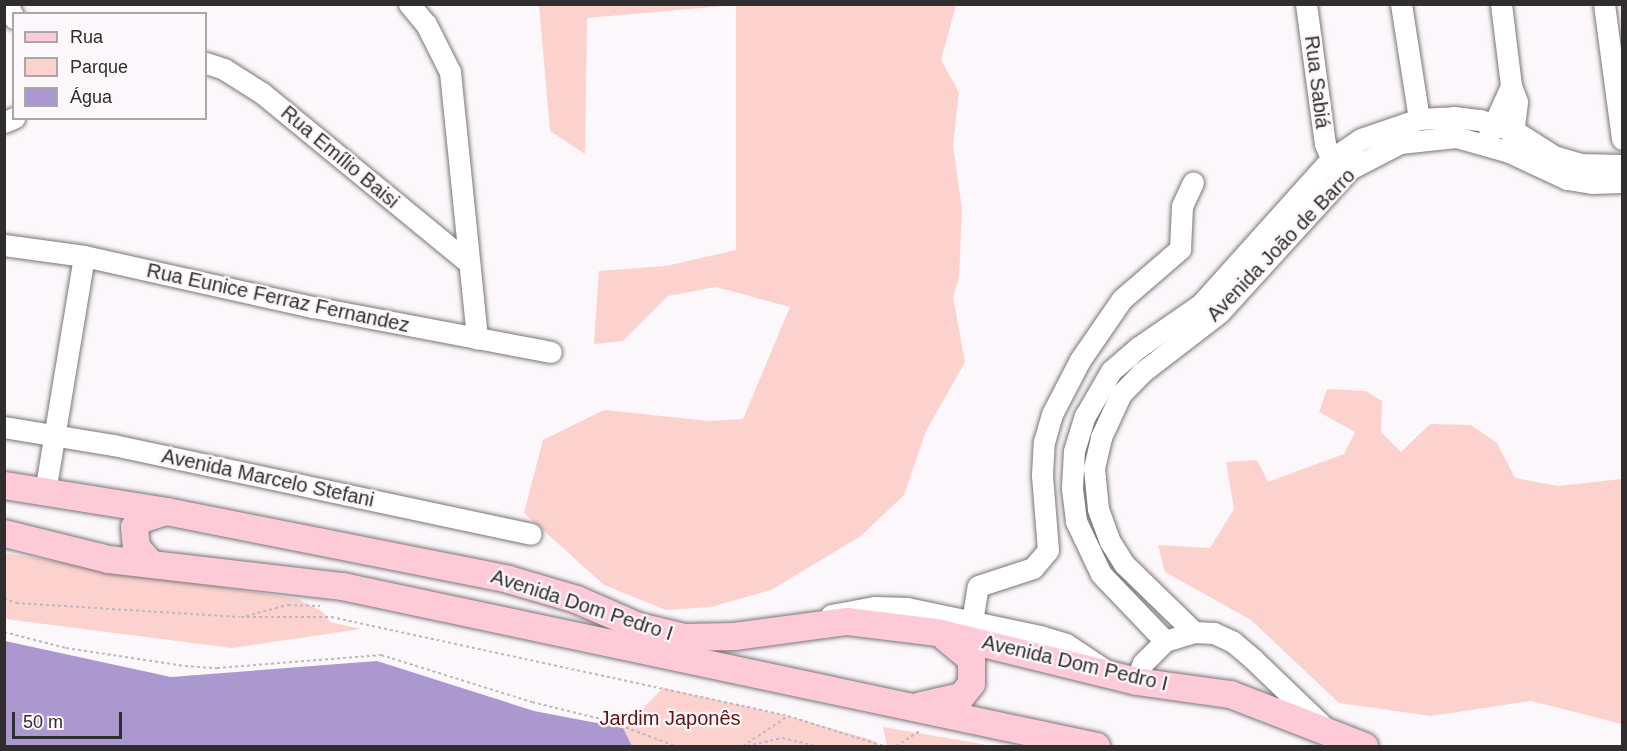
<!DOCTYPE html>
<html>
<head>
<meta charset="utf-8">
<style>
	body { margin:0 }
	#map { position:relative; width:1627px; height:751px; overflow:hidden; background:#fcf7fa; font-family:Arial,sans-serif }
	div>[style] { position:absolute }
	.green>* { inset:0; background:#fbd2ce }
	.water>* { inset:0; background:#ab98cf }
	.path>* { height:2px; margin-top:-1px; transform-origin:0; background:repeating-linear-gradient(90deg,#bebabc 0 3px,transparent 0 6px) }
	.roads { filter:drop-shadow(0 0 2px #7a7578) drop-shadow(0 0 2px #7a7578) }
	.minor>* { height:21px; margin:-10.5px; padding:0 10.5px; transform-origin:10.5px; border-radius:10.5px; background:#fff }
	.major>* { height:27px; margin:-13.5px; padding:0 13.5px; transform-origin:13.5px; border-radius:13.5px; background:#fdcbd7 }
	span { translate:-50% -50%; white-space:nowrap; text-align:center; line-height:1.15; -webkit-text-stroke:4.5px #fcf7fa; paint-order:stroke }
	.street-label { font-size:20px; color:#2f2d2e }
	.park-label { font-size:20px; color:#621316 }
	.frame { position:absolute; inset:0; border:6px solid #2f2d2e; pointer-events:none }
	.legend { position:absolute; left:12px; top:12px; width:195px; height:108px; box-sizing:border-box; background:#fcf7fa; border:2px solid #aaa6a8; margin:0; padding:8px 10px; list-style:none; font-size:18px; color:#2f2d2e }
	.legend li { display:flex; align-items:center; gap:12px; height:30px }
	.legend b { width:30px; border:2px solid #aaa6a8 }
	.scale { position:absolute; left:12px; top:712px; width:110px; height:27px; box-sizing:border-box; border:3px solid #2f2d2e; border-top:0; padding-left:8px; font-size:18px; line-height:21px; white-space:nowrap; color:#2f2d2e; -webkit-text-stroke:4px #fcf7fa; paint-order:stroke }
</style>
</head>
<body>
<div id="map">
	<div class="green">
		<i style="clip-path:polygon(539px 5px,956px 5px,941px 60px,959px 92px,953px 145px,962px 210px,959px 278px,953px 297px,965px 362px,926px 431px,904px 495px,861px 536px,771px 590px,711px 607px,666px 610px,604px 585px,524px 513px,543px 440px,604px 410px,709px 421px,743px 419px,790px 307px,716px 287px,668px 296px,623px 341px,594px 344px,599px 271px,666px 266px,736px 250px,736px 5px,587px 18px,585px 154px,550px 131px)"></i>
		<i style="clip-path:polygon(1327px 389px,1366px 391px,1382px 401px,1381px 432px,1401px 452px,1430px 424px,1471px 425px,1497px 443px,1515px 478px,1558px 486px,1622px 479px,1622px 724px,1531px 701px,1431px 716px,1339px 703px,1251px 620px,1165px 572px,1158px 545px,1210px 548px,1234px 509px,1226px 462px,1257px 460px,1268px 482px,1344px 454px,1355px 432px,1319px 412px)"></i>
		<i style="clip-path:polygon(4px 553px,298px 599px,323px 612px,330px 622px,361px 629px,232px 648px,13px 620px,5px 618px)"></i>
		<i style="clip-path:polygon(663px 688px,788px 716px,872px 740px,881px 746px,632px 746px,623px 728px)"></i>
		<i style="clip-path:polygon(883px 727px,993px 746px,887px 746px)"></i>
	</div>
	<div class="water">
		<i style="clip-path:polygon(5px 641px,171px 677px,377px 661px,534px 711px,623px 728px,632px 746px,5px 746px)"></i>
	</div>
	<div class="path">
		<i style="left:4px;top:598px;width:13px;rotate:23deg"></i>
		<i style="left:16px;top:603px;width:224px;rotate:3.6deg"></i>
		<i style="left:246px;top:616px;width:43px;rotate:-14.7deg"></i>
		<i style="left:288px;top:605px;width:32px;rotate:2deg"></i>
		<i style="left:241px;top:617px;width:90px"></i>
		<i style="left:331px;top:617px;width:468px;rotate:12.2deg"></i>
		<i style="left:788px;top:716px;width:101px;rotate:17.4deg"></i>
		<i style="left:4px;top:632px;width:64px;rotate:14.5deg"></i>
		<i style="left:66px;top:648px;width:120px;rotate:8.6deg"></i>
		<i style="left:185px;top:666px;width:32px;rotate:4deg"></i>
		<i style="left:217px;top:668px;width:165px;rotate:-4.5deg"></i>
		<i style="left:381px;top:655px;width:158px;rotate:17.3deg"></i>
		<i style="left:532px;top:702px;width:79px;rotate:13.9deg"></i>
		<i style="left:609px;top:721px;width:71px;rotate:20.7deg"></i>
		<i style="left:743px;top:746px;width:54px;rotate:-33.7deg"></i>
		<i style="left:747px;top:746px;width:36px;rotate:-13deg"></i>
		<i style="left:782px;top:738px;width:35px;rotate:13deg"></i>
		<i style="left:896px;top:746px;width:28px;rotate:-32deg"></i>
	</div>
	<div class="roads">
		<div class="minor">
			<i style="left:7px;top:4px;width:16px;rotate:63deg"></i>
			<i style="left:409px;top:4px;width:26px;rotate:50deg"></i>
			<i style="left:426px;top:24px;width:54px;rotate:63.4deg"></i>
			<i style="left:450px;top:72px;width:268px;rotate:84.2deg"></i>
			<i style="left:1306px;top:4px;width:141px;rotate:82.3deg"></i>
			<i style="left:1325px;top:144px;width:27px;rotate:66deg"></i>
			<i style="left:1401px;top:4px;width:116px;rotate:81.1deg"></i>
			<i style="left:1501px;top:4px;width:83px;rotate:83deg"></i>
			<i style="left:1511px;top:86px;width:17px;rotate:69deg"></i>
			<i style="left:1517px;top:102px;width:40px;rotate:97.1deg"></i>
			<i style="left:1604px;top:4px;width:136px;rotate:82.4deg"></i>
			<i style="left:206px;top:63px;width:19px;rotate:18deg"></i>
			<i style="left:224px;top:69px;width:45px;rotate:32.3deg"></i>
			<i style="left:262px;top:93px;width:266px;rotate:39.4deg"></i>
			<i style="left:4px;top:122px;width:11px;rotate:-22deg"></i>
			<i style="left:1488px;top:137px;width:56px;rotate:-65.7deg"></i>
			<i style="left:4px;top:245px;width:81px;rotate:7.8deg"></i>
			<i style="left:84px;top:256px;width:235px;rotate:12.6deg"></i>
			<i style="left:313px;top:307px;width:242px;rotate:10.7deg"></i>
			<i style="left:4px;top:427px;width:110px;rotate:9.4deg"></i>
			<i style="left:113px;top:445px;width:427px;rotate:12deg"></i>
			<i style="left:45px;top:492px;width:239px;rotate:-80.6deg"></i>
			<i style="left:831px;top:615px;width:45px;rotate:-10.3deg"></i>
			<i style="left:875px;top:607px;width:32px;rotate:2deg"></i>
			<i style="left:907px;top:608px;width:136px;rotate:11.9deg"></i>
			<i style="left:1040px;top:636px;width:27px;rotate:17deg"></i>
			<i style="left:1066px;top:644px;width:47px;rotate:33.7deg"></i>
			<i style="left:972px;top:622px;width:36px;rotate:-81deg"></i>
			<i style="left:978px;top:586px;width:58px;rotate:-18.1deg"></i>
			<i style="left:1033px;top:568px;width:23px;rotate:-50deg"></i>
			<i style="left:1048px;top:550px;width:75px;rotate:-94.6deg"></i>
			<i style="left:1042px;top:475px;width:33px;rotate:-87deg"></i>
			<i style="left:1044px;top:442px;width:29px;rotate:-74deg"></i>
			<i style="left:1052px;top:414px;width:61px;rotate:-62.6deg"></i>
			<i style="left:1080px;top:360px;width:74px;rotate:-55.5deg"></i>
			<i style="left:1122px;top:299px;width:77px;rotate:-40.8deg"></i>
			<i style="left:1180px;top:249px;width:43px;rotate:-87.3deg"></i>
			<i style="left:1182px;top:206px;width:26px;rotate:-65deg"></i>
			<i style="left:1194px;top:632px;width:98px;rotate:-135.8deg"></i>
			<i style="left:1124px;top:564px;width:26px;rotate:-122deg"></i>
			<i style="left:1110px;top:542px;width:35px;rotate:-110deg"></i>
			<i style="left:1098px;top:509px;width:41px;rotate:-95.6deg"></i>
			<i style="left:1094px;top:468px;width:32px;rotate:-77deg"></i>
			<i style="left:1101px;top:437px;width:47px;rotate:-65.1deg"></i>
			<i style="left:1121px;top:394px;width:29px;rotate:-46deg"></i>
			<i style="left:1141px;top:373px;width:98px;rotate:-37.6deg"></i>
			<i style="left:1219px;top:313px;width:195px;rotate:-47.7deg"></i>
			<i style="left:1350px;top:169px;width:56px;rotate:-27.5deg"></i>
			<i style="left:1400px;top:143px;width:56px;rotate:-6.1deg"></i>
			<i style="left:1456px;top:137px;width:55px;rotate:15.8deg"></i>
			<i style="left:1509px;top:152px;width:64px;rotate:25deg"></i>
			<i style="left:1567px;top:179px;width:25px;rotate:9deg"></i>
			<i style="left:1592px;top:183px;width:30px;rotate:-2deg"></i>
			<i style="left:1165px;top:641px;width:93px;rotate:-133.7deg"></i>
			<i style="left:1101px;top:574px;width:59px;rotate:-115.3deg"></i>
			<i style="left:1076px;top:521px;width:33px;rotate:-97deg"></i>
			<i style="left:1072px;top:488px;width:37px;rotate:-87deg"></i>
			<i style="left:1074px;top:451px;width:37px;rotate:-73deg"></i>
			<i style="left:1085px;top:416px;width:52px;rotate:-60deg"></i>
			<i style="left:1111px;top:371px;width:37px;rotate:-41deg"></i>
			<i style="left:1139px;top:347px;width:75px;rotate:-34.7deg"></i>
			<i style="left:1201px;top:304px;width:193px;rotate:-48.1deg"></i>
			<i style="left:1330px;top:160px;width:37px;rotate:-34deg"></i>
			<i style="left:1361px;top:139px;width:61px;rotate:-19deg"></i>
			<i style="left:1419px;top:119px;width:35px;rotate:-3deg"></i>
			<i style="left:1454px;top:117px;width:26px;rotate:7deg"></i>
			<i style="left:1480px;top:120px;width:38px;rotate:18deg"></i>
			<i style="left:1516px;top:132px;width:45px;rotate:32.3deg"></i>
			<i style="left:1554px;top:156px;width:27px;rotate:17deg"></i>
			<i style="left:1580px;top:164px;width:42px;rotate:1.4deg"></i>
			<i style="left:1136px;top:681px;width:19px;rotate:-69deg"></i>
			<i style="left:1143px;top:663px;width:31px;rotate:-45deg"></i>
			<i style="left:1165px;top:641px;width:30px;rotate:-17deg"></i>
			<i style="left:1194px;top:632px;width:20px;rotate:3deg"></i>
			<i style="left:1214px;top:633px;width:21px;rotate:25deg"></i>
			<i style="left:1233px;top:642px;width:26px;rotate:40deg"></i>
			<i style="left:1253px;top:659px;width:98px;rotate:43.8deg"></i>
		</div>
		<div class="major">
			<i style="left:4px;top:485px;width:164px;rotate:9.1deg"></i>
			<i style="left:166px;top:511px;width:349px;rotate:11.2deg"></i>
			<i style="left:508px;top:579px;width:71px;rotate:16.4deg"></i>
			<i style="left:576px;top:599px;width:68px;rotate:23.5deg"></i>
			<i style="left:638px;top:626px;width:47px;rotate:13.4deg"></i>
			<i style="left:684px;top:637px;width:50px;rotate:-1.1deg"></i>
			<i style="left:734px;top:636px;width:114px;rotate:-7.6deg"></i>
			<i style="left:847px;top:621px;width:91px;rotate:7deg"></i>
			<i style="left:937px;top:632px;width:205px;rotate:13.8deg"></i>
			<i style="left:1136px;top:681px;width:95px;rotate:7.9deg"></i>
			<i style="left:1230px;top:694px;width:144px;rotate:21.2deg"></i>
			<i style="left:4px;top:533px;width:107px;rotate:14deg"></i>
			<i style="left:108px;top:559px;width:236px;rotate:6.6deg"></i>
			<i style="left:342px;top:586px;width:771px;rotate:11.98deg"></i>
			<i style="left:151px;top:564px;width:23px;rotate:-131deg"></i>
			<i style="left:136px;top:547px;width:20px;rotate:-96deg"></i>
			<i style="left:134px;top:527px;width:11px;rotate:-49deg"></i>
			<i style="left:141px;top:519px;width:26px;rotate:-18deg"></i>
			<i style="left:921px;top:705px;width:41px;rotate:-12.7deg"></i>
			<i style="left:961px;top:696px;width:16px;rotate:-52deg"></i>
			<i style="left:971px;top:683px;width:24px;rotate:-90deg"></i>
			<i style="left:971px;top:659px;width:34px;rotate:-140deg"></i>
		</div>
	</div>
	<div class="street-label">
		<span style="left:1317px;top:82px;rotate:83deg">Rua Sabiá</span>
		<span style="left:340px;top:157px;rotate:40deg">Rua Emílio Baisi</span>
		<span style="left:1281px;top:245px;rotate:-46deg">Avenida João de Barro</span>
		<span style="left:278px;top:298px;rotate:12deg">Rua Eunice Ferraz Fernandez</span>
		<span style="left:268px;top:478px;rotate:12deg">Avenida Marcelo Stefani</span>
		<span style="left:582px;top:605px;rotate:18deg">Avenida Dom Pedro I</span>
		<span style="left:1075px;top:663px;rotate:13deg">Avenida Dom Pedro I</span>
	</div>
	<div class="park-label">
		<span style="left:670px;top:718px">Jardim Japonês</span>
	</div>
	<div class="frame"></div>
	<ul class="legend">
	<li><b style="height:8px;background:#fdcbd7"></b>Rua</li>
	<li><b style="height:16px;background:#fbd2ce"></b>Parque</li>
	<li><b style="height:16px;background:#ab98cf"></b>Água</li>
	</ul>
	<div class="scale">50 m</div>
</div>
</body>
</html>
